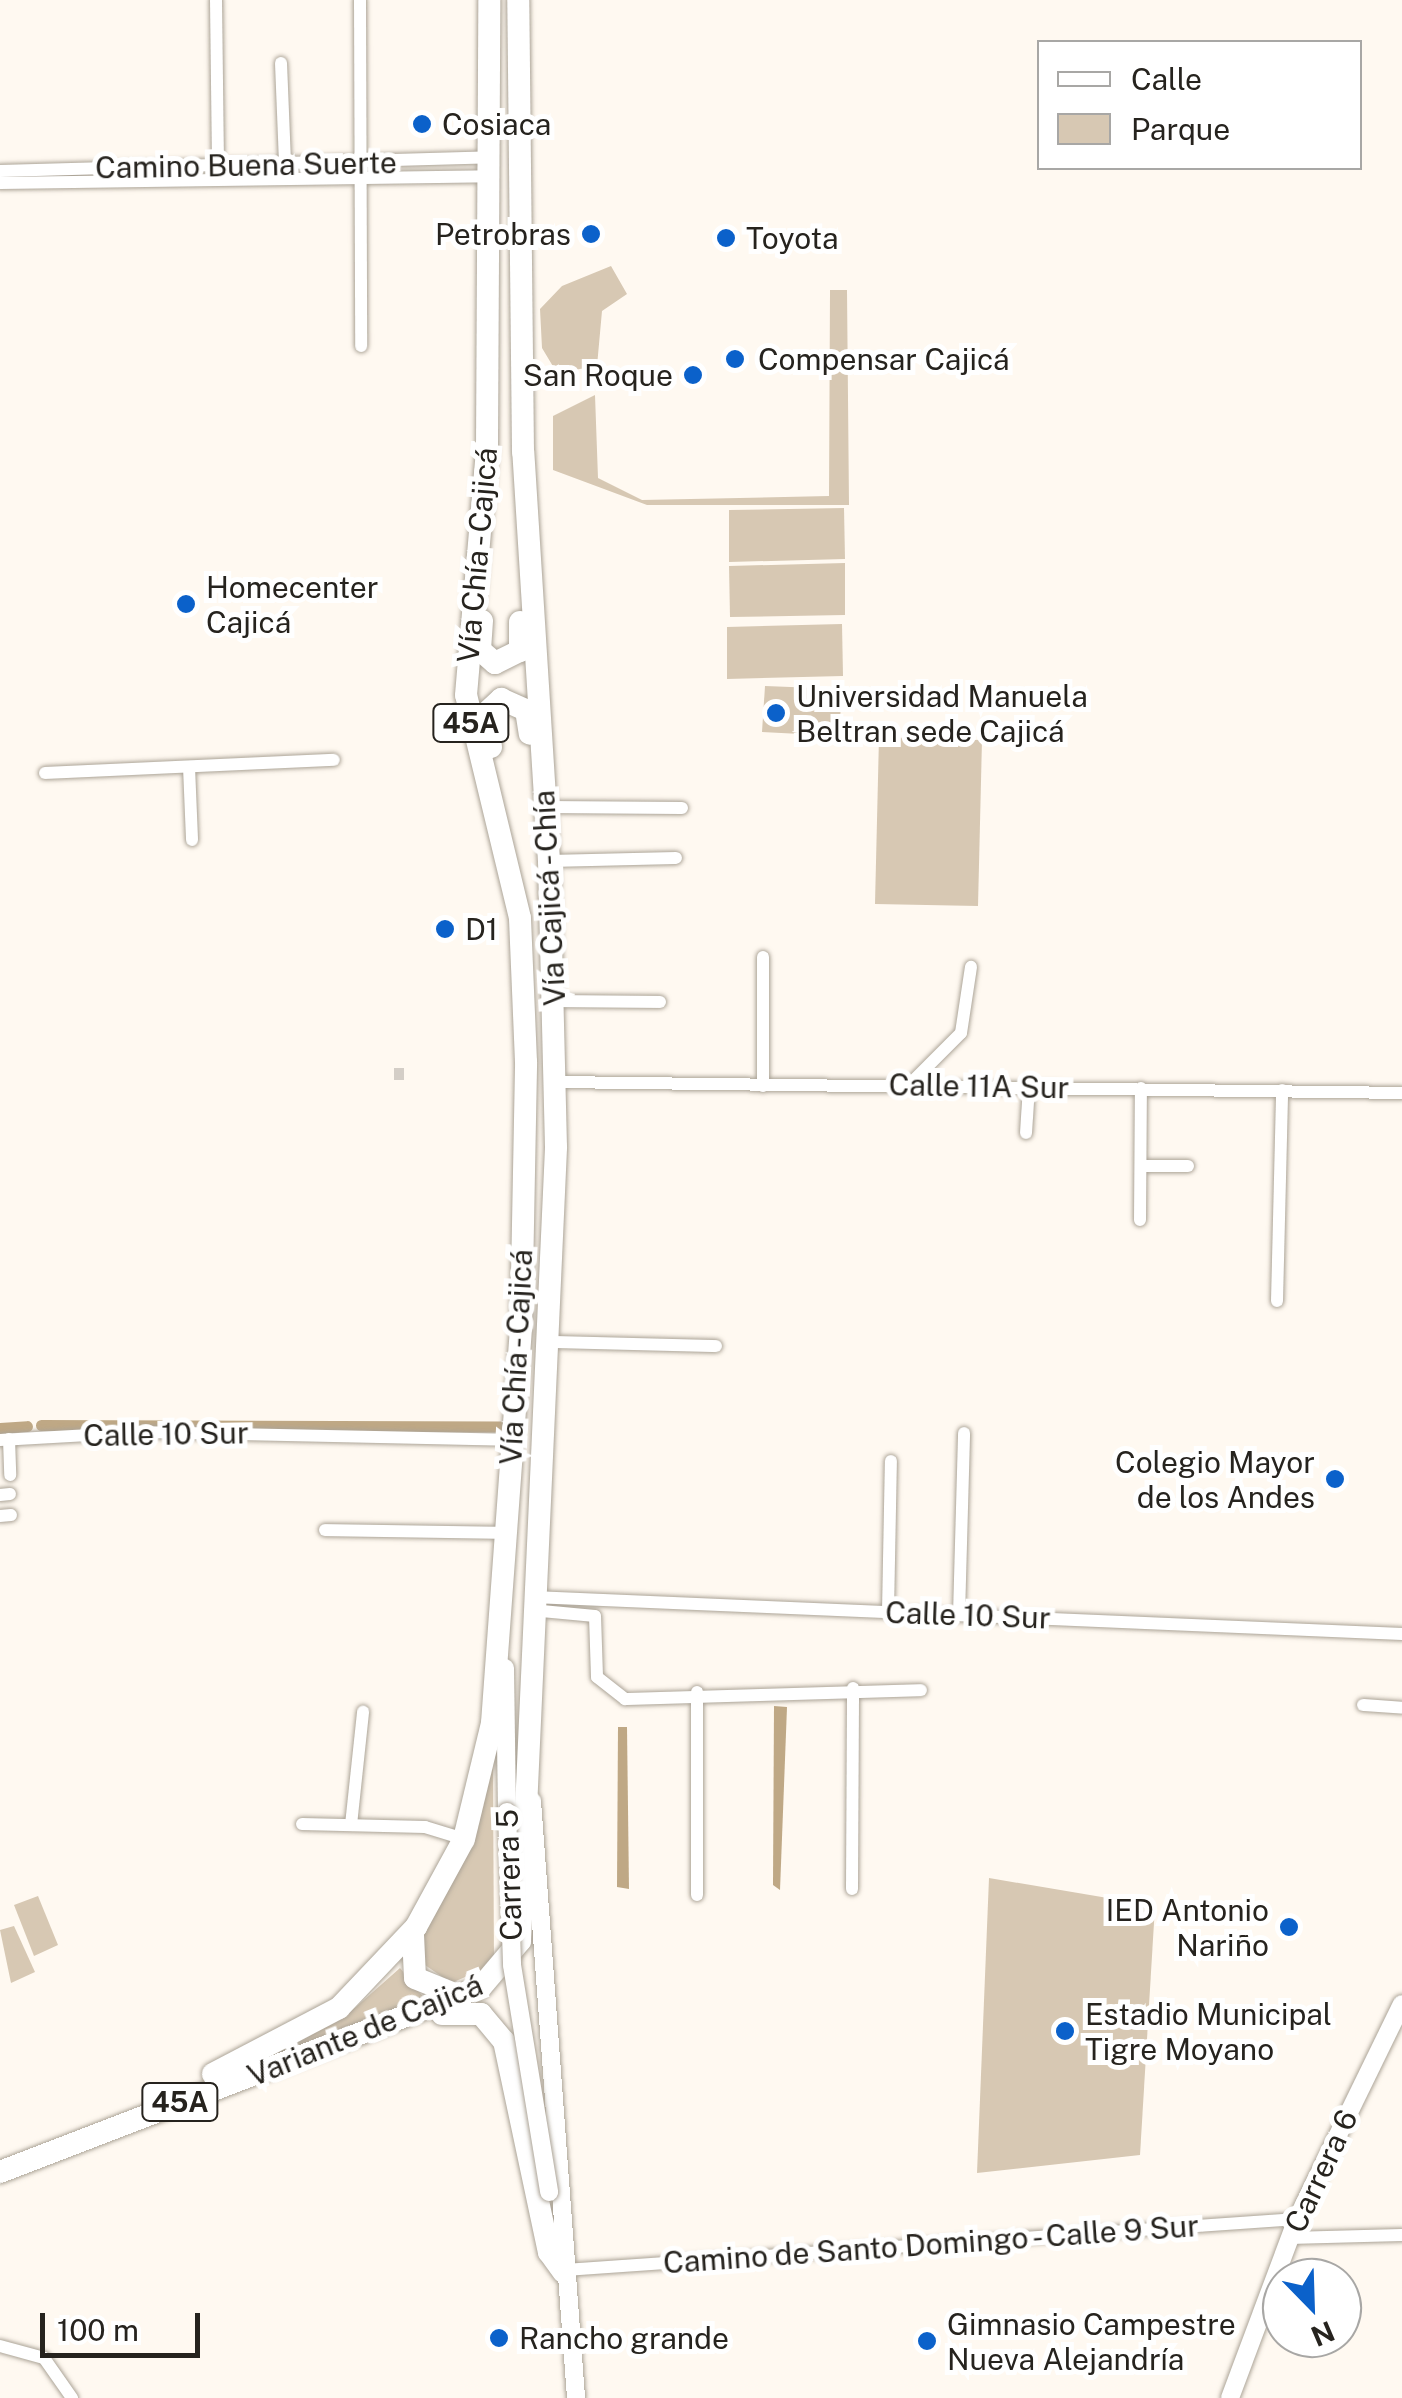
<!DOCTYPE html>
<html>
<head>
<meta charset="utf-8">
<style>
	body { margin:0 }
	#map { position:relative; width:1402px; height:2398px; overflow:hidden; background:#fff9f1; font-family:"Public Sans",sans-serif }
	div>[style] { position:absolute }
	.green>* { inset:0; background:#d7c8b3 }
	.water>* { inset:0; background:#bfa885 }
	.canal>* { height:11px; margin:-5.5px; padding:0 5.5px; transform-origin:5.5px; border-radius:5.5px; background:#bfa885 }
	.street-tunnel>* { height:12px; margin-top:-6px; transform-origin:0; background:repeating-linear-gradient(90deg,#d4cec7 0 12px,transparent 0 18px) }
	.roads { filter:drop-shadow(0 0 2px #aca497) drop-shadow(0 0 2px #aca497) }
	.street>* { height:12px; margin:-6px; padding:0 6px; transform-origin:6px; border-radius:6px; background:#fff }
	.secondary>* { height:18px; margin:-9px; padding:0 9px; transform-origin:9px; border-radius:9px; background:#fff }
	.highway>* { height:22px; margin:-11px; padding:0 11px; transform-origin:11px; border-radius:11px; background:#fff }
	.bridges { filter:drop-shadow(0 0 2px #aca497) drop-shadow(0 0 2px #aca497) }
	.secondary-bridge>* { height:18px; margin:-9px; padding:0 9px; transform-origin:9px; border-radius:9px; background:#fff }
	.dots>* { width:28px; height:28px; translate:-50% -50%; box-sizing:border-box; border:5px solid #fff; border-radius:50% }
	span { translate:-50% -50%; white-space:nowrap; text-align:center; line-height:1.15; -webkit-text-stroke:10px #fff; paint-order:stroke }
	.shield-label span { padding:2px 8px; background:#fff; border:2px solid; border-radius:8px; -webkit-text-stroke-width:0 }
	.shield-label { font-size:28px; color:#26231e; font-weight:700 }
	.poi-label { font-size:30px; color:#26231e }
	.left { translate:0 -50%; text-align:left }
	.right { translate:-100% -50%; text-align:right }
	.street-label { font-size:30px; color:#26231e }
	.legend { position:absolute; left:1037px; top:40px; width:325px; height:130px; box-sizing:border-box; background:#fff; border:2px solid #a8a7a5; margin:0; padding:12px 18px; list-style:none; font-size:30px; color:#26231e }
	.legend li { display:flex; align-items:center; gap:20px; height:50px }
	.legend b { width:50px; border:2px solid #a8a7a5 }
	.north { position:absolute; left:1262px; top:2258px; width:100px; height:100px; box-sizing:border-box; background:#fff; border:2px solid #a8a7a5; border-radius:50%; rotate:157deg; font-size:28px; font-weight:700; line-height:40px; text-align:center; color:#26231e }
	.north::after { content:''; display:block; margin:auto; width:35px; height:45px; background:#0b61ca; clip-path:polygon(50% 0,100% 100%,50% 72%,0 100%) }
	.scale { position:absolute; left:40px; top:2313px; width:160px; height:45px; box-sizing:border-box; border:5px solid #26231e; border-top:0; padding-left:12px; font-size:30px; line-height:35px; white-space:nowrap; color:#26231e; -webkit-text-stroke:8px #fff; paint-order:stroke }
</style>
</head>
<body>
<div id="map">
	<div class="green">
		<i style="clip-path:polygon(611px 266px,627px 294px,602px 311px,597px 366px,557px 373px,542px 348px,540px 309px,562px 286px)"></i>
		<i style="clip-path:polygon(830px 290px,847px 290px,849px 505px,647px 505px,553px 470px,553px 416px,595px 395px,598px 478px,642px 500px,829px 496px)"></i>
		<i style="clip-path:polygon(844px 508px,845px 559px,729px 562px,729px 510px)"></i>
		<i style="clip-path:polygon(845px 563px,845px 615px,730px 617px,729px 566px)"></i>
		<i style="clip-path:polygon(842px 624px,843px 676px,727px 679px,727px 627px)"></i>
		<i style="clip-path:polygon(765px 686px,842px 689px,839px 736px,762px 732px)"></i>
		<i style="clip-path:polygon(879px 737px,982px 740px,978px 906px,875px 904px)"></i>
		<i style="clip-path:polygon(493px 1768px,494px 1965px,451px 1983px,425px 1965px,420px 1939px)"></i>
		<i style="clip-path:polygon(989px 1878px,1155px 1906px,1140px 2155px,977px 2173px)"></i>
		<i style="clip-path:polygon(38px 1896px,58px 1945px,34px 1956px,14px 1905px)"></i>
		<i style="clip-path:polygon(14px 1926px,35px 1972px,11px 1983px,0 1930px)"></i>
		<i style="clip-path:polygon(400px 1968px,424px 1998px,280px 2054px,356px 2007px)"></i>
	</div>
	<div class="water">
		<i style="clip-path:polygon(774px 1706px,787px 1707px,780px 1890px,773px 1885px)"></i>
		<i style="clip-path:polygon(618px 1727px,627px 1727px,629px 1889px,617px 1887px)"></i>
	</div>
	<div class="canal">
		<i style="left:41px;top:1425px;width:460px;rotate:0.2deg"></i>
		<i style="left:0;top:1428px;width:27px;rotate:-4deg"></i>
	</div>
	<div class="street-tunnel">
		<i style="left:394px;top:1074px;width:10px"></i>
	</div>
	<div class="roads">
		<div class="street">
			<i style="left:216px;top:0;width:172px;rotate:89.3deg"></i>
			<i style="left:360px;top:0;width:346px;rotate:89.8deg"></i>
			<i style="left:281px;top:63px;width:101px;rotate:87.7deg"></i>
			<i style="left:0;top:171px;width:492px;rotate:-1.6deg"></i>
			<i style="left:0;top:183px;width:492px;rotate:-0.8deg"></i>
			<i style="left:189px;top:767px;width:73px;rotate:87.6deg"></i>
			<i style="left:45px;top:773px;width:289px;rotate:-2.6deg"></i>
			<i style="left:546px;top:807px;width:136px;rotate:0.4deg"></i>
			<i style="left:549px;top:861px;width:127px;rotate:-1.4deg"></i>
			<i style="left:555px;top:1001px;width:105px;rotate:0.5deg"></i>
			<i style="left:556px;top:1082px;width:846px;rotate:0.74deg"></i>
			<i style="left:910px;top:1084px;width:72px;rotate:-45deg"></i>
			<i style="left:961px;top:1033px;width:67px;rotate:-81.4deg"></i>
			<i style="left:763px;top:1086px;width:129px;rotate:-90deg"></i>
			<i style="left:1026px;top:1133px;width:47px;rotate:-86.3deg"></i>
			<i style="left:1141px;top:1166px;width:47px"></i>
			<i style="left:1140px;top:1220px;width:132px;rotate:-89.6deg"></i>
			<i style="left:1277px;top:1301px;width:211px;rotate:-88.6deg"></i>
			<i style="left:551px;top:1342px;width:165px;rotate:1.4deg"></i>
			<i style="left:9px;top:1439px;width:36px;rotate:88deg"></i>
			<i style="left:0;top:1440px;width:141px;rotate:-3.2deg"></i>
			<i style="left:141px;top:1432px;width:372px;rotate:1.2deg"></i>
			<i style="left:0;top:1495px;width:10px;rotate:-6deg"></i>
			<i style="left:0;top:1516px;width:11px;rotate:-5deg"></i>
			<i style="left:325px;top:1530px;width:182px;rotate:0.9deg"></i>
			<i style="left:533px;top:1597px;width:870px;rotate:2.44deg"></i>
			<i style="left:531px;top:1610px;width:64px;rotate:5.4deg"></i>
			<i style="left:595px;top:1616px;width:61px;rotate:88.1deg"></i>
			<i style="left:597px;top:1677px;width:36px;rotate:38deg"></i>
			<i style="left:625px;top:1699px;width:296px;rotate:-1.7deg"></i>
			<i style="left:888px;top:1612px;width:151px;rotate:-88.9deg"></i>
			<i style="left:959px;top:1615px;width:182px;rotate:-88.4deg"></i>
			<i style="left:1363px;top:1705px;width:39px;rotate:4deg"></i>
			<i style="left:302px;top:1824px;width:123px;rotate:1.4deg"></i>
			<i style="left:425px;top:1827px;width:41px;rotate:17.1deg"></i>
			<i style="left:351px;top:1825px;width:114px;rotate:-83.9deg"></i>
			<i style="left:852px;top:1889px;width:201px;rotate:-89.7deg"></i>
			<i style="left:697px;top:1895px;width:203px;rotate:-90deg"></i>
			<i style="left:1289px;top:2238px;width:113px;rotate:-1.5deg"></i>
			<i style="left:565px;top:2270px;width:734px;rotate:-3.99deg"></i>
			<i style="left:0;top:2346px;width:46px;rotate:15.3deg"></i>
			<i style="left:44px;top:2358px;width:49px;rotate:55deg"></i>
		</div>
		<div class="secondary">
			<i style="left:505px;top:1668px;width:144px;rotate:89.2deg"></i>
			<i style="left:532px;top:1801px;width:599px;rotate:85.78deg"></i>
			<i style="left:1230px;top:2398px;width:191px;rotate:-69.5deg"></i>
			<i style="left:1297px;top:2219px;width:239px;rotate:-64deg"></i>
		</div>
		<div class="highway">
			<i style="left:482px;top:621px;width:29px;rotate:94deg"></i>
			<i style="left:480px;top:650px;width:20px;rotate:41deg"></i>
			<i style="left:495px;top:663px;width:28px;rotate:-26deg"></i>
			<i style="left:520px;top:651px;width:29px;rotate:-90deg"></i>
			<i style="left:491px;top:747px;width:34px;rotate:-98deg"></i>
			<i style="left:486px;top:713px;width:21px;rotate:-43deg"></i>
			<i style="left:501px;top:699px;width:27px;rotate:24deg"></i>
			<i style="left:526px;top:710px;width:24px;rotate:81deg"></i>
			<i style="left:413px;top:1935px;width:43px;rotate:87.3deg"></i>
			<i style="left:415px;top:1978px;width:45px;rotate:22deg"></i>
			<i style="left:442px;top:2014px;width:39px"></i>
			<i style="left:481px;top:2014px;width:35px;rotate:50deg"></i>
			<i style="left:504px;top:2041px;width:216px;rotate:78deg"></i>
			<i style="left:549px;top:2252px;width:24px;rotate:54deg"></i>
			<i style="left:213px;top:2074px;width:142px;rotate:-27.6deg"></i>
			<i style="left:339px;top:2008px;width:112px;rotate:-46.5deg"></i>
			<i style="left:416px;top:1927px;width:100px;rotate:-61.4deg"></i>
			<i style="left:464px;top:1839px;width:119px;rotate:-76.4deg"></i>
			<i style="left:492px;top:1723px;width:396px;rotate:-85.8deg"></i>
			<i style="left:521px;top:1328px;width:266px;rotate:-88.9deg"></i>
			<i style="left:526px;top:1062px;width:144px;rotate:-92.4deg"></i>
			<i style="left:520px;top:918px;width:229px;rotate:-103.6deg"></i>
			<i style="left:466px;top:695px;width:248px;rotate:-85.1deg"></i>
			<i style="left:487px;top:448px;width:448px;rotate:-89.7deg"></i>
			<i style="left:0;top:2172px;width:515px;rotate:-21.04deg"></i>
			<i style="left:481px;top:1987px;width:60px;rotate:-49.7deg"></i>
			<i style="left:520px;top:1941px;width:795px;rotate:-87.4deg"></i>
			<i style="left:556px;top:1147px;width:286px;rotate:-91.4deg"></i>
			<i style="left:549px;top:861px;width:410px;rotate:-93.6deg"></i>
			<i style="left:523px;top:452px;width:452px;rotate:-90.6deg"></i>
		</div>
	</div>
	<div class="bridges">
		<div class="secondary-bridge">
			<i style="left:507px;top:1812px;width:153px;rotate:88.1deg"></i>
			<i style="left:512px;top:1965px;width:230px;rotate:80.7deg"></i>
		</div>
	</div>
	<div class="dots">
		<i style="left:422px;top:124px;background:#0b61ca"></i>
		<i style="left:591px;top:234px;background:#0b61ca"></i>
		<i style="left:726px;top:238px;background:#0b61ca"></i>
		<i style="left:735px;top:359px;background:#0b61ca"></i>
		<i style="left:693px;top:375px;background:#0b61ca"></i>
		<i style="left:186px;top:604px;background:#0b61ca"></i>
		<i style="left:776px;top:713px;background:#0b61ca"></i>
		<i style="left:445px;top:929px;background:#0b61ca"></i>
		<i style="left:1335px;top:1479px;background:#0b61ca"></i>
		<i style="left:1289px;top:1927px;background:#0b61ca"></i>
		<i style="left:1065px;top:2031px;background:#0b61ca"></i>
		<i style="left:499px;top:2338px;background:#0b61ca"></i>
		<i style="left:927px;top:2341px;background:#0b61ca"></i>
	</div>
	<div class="shield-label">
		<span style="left:471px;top:723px">45A</span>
		<span style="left:180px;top:2102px">45A</span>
	</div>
	<div class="poi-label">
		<span class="left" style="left:442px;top:124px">Cosiaca</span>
		<span class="right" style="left:571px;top:234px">Petrobras</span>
		<span class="left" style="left:746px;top:238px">Toyota</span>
		<span class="left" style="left:758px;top:359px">Compensar Cajicá</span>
		<span class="right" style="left:673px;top:375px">San Roque</span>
		<span class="left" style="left:206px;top:604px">Homecenter<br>Cajicá</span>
		<span class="left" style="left:796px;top:713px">Universidad Manuela<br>Beltran sede Cajicá</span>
		<span class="left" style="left:465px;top:929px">D1</span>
		<span class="right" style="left:1315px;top:1479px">Colegio Mayor<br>de los Andes</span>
		<span class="right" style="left:1269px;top:1927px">IED Antonio<br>Nariño</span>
		<span class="left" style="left:1085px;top:2031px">Estadio Municipal<br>Tigre Moyano</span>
		<span class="left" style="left:947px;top:2341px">Gimnasio Campestre<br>Nueva Alejandría</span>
		<span class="left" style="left:519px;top:2338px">Rancho grande</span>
	</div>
	<div class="street-label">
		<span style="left:246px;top:165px;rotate:-1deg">Camino Buena Suerte</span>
		<span style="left:477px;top:555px;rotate:-85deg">Vía Chía - Cajicá</span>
		<span style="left:549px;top:898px;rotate:-93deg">Vía Cajicá - Chía</span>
		<span style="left:979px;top:1086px;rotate:1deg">Calle 11A Sur</span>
		<span style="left:516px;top:1357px;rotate:-87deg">Vía Chía - Cajicá</span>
		<span style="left:166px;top:1434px;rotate:-1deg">Calle 10 Sur</span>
		<span style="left:968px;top:1615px;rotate:2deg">Calle 10 Sur</span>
		<span style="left:509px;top:1875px;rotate:-92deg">Carrera 5</span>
		<span style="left:365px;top:2030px;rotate:-22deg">Variante de Cajicá</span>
		<span style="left:1321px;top:2171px;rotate:-65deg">Carrera 6</span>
		<span style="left:931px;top:2244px;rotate:-4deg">Camino de Santo Domingo - Calle 9 Sur</span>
	</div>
	<ul class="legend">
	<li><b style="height:12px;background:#fff"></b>Calle</li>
	<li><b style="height:28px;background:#d7c8b3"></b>Parque</li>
	</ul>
	<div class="north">N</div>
	<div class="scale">100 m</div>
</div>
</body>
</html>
